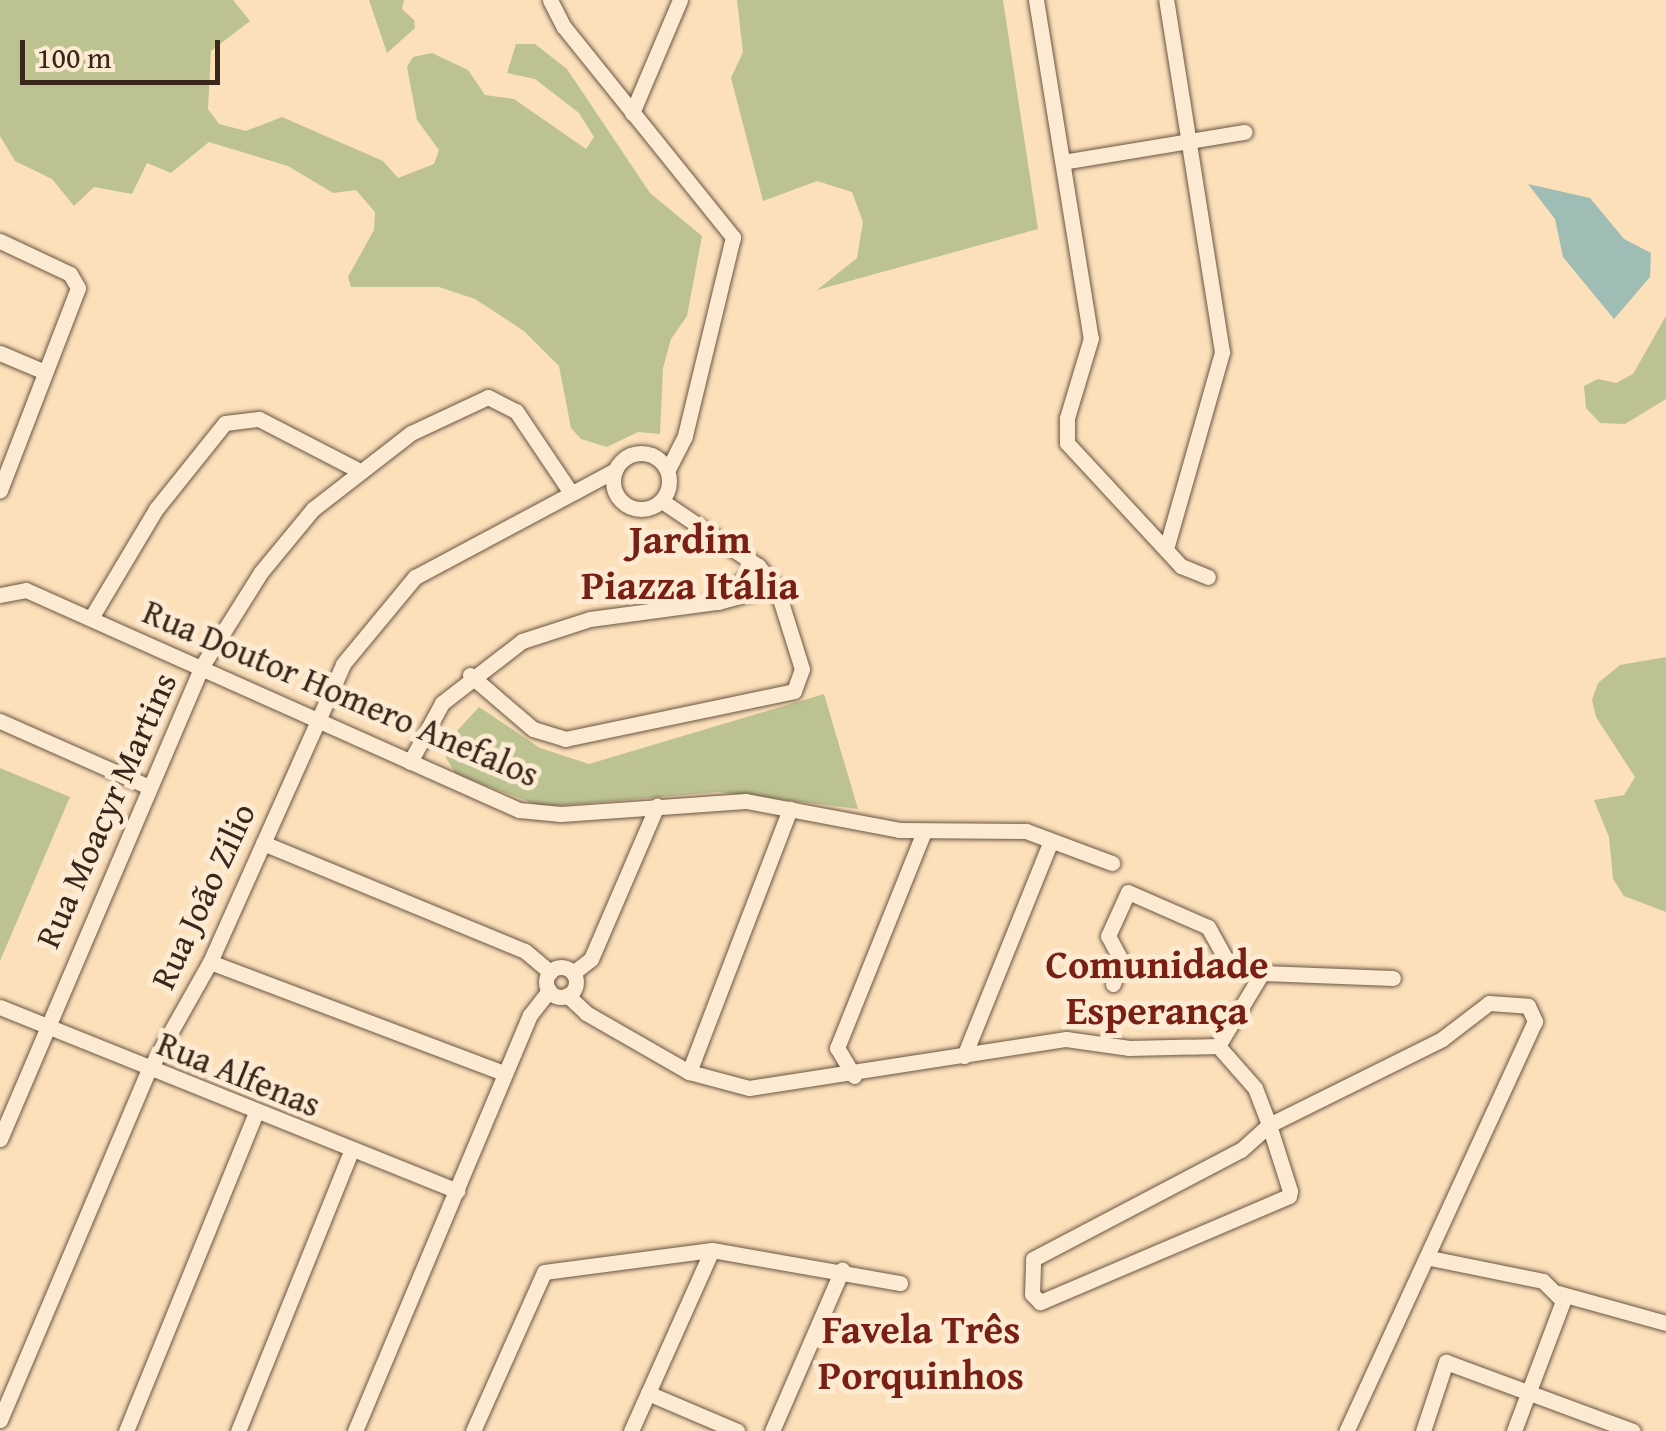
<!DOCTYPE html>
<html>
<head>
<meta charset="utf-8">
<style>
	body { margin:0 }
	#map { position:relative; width:1666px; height:1431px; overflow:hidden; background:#fbe0ba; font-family:"Gentium Book Plus",serif }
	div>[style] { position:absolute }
	.green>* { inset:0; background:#bcc391 }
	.water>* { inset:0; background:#9fbcb5 }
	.roads { filter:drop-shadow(0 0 2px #6a5544) drop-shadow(0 0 2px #6a5544) }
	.minor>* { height:15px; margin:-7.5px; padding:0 7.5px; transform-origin:7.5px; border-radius:7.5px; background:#fcebd2 }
	.minor>.ring { margin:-7.5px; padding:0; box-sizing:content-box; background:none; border:15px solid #fcebd2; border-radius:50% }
	span { translate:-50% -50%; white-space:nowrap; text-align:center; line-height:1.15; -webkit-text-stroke:10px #fcebd2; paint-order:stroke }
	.street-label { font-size:35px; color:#3a271c }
	.quarter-label { font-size:40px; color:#7a1f14; font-weight:700 }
	.scale { position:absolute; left:20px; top:40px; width:200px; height:45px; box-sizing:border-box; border:5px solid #3a271c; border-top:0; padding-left:12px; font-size:30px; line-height:35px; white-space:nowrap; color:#3a271c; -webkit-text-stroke:8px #fcebd2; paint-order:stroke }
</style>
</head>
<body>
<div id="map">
	<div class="green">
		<i style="clip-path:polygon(0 0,233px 0,250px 21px,211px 51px,208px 109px,219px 124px,246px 131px,282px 117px,383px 161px,398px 178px,434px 164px,439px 150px,417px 120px,407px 67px,413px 57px,432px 53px,468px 70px,485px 95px,514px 99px,586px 149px,594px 137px,579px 113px,535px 79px,507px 73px,516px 44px,535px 44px,567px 69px,650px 193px,702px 236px,687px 316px,671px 339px,663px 368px,660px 434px,638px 432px,607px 447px,581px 439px,571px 428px,559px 366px,524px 331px,475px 299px,439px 287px,351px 287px,348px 277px,374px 230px,375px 212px,356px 190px,333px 193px,288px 166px,209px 142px,171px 173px,147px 163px,132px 194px,94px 187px,74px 206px,52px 179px,15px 161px,0 136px)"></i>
		<i style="clip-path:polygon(369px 0,404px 0,402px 9px,414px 20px,415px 28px,387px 53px)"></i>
		<i style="clip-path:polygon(737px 0,1003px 0,1038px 229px,817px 290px,857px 258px,863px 222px,852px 192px,817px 181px,763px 201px,731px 78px,743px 52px)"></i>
		<i style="clip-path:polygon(1666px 316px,1666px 399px,1625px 424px,1600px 423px,1586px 408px,1584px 386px,1598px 379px,1616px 383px,1633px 374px)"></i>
		<i style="clip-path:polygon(1666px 657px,1666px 912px,1624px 896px,1613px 879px,1609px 837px,1594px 800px,1624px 795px,1635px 777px,1596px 717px,1592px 700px,1598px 683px,1620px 665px)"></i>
		<i style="clip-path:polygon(824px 694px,858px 809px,719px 792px,543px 807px,456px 774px,446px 758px,446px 743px,479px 707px,540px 748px,589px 764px)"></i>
		<i style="clip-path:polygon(0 768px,70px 797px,0 961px)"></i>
	</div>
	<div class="water">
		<i style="clip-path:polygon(1528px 184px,1590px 198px,1624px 239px,1651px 253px,1650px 277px,1614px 319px,1563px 257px,1555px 219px)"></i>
	</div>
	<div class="roads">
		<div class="minor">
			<i style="left:550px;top:0;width:30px;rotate:63deg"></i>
			<i style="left:564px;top:27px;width:270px;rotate:51.2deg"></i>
			<i style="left:733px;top:237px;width:205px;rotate:103.6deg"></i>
			<i style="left:685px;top:436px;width:38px;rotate:117deg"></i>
			<i style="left:1036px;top:0;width:342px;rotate:80.8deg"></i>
			<i style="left:1091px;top:338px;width:84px;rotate:106.7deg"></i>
			<i style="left:1067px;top:418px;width:25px;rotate:90deg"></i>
			<i style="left:1067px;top:443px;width:168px;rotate:47.2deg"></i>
			<i style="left:1181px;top:566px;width:29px;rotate:22deg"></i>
			<i style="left:632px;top:113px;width:123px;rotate:-67deg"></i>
			<i style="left:1063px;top:162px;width:184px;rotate:-9.4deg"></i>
			<i style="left:0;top:241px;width:77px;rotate:25.2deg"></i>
			<i style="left:70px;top:274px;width:16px;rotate:60deg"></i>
			<i style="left:78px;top:288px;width:217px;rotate:111.1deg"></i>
			<i style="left:0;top:353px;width:49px;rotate:22.9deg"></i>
			<i class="ring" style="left:613px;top:453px;width:41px;height:41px"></i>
			<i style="left:1166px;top:549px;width:205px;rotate:-74.1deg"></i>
			<i style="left:1222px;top:352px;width:356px;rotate:-99deg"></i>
			<i style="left:0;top:595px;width:26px;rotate:-11deg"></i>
			<i style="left:26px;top:590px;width:540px;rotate:24.05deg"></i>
			<i style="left:519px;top:810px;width:42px;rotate:5.4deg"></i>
			<i style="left:561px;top:814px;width:185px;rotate:-4deg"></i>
			<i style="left:746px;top:801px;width:156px;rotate:10.7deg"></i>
			<i style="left:899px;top:830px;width:127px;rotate:0.5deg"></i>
			<i style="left:1026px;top:831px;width:92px;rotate:20.4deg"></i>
			<i style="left:721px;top:599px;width:50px;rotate:-41.7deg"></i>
			<i style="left:91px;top:618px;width:127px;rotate:-59.2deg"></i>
			<i style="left:156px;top:509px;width:110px;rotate:-51.3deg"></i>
			<i style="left:225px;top:423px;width:34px;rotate:-7deg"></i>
			<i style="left:259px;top:419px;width:109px;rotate:27.3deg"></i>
			<i style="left:470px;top:675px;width:83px;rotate:40.6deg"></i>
			<i style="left:533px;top:729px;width:34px;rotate:17deg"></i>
			<i style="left:565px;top:739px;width:234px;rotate:-11.8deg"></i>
			<i style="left:794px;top:691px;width:23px;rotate:-70deg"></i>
			<i style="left:802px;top:669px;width:87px;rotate:-107.4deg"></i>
			<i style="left:776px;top:586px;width:27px;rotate:-132deg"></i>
			<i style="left:758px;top:566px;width:116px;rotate:-145.9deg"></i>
			<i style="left:0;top:721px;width:161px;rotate:23.9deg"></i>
			<i style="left:410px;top:762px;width:67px;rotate:-61.5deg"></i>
			<i style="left:442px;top:703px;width:101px;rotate:-37.8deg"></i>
			<i style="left:522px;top:641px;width:71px;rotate:-17.9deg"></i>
			<i style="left:590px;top:619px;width:129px;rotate:-7.6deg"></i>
			<i style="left:718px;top:602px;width:60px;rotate:-15.4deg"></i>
			<i style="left:263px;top:843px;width:283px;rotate:22.4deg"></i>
			<i style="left:525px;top:951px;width:33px;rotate:40deg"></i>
			<i style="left:210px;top:962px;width:314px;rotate:20.7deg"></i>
			<i class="ring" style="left:546px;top:967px;width:15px;height:15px"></i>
			<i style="left:573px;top:973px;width:23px;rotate:-38deg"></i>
			<i style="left:591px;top:959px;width:167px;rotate:-66.7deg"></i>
			<i style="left:1113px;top:984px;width:25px;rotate:-72deg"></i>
			<i style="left:1121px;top:960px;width:27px;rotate:-118deg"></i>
			<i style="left:1108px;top:936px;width:48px;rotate:-65.6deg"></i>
			<i style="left:1128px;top:892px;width:87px;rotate:23.6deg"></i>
			<i style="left:1208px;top:927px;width:37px;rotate:61deg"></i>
			<i style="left:1226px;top:959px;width:39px;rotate:21deg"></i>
			<i style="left:567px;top:995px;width:26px;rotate:43deg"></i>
			<i style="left:586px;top:1013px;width:119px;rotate:29.8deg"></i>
			<i style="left:689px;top:1072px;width:62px;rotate:14.9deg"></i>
			<i style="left:749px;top:1088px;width:321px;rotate:-8.8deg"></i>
			<i style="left:1066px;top:1039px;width:64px;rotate:8.1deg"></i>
			<i style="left:1129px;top:1048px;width:89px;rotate:-1.3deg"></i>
			<i style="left:1218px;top:1046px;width:56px;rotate:48.6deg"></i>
			<i style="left:1255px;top:1088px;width:40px;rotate:69deg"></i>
			<i style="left:1269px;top:1125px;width:69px;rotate:72.3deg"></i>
			<i style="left:1290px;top:1191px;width:5px;rotate:101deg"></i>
			<i style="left:1289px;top:1196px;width:271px;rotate:156.9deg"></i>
			<i style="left:1040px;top:1302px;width:11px;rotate:-135deg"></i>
			<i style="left:1032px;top:1294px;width:35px;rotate:-88deg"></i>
			<i style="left:1033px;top:1259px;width:235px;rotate:-27.7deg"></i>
			<i style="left:1241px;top:1150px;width:38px;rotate:-42deg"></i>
			<i style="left:1269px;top:1125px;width:193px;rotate:-26.4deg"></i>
			<i style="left:1442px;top:1039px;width:59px;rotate:-37.5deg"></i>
			<i style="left:1489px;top:1003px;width:39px;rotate:4deg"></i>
			<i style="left:1528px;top:1006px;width:17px;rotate:65deg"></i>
			<i style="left:1535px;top:1021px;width:451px;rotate:114.7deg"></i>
			<i style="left:0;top:1007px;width:493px;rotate:21.9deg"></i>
			<i style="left:1218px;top:1046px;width:85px;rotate:-58.9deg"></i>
			<i style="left:1262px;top:973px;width:131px;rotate:2.2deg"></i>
			<i style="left:964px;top:1056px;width:232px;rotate:-68deg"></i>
			<i style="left:689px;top:1072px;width:282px;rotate:-69deg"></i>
			<i style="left:854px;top:1076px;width:33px;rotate:-121deg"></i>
			<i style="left:837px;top:1048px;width:233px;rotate:-68.1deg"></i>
			<i style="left:0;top:1139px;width:514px;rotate:-66.87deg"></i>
			<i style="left:202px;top:666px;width:111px;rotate:-57.9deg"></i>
			<i style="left:261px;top:572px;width:82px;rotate:-50.5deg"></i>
			<i style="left:313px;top:509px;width:124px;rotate:-37.8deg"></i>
			<i style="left:411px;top:433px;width:85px;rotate:-25.1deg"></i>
			<i style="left:488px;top:397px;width:31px;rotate:27deg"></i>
			<i style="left:516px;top:411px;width:99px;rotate:56.1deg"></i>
			<i style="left:1430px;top:1258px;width:115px;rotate:11.5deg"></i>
			<i style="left:1543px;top:1281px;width:28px;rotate:45deg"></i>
			<i style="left:1563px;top:1301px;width:139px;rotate:110.7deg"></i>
			<i style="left:1558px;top:1293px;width:112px;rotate:15.5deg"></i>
			<i style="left:648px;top:1393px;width:97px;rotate:23.1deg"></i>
			<i style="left:0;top:1420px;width:378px;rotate:-67deg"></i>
			<i style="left:148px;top:1072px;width:126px;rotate:-60.6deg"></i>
			<i style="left:210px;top:962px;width:326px;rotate:-65.9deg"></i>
			<i style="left:343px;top:664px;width:113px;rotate:-50.4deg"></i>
			<i style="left:415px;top:577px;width:227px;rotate:-28.1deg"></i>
			<i style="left:126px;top:1431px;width:344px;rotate:-67.8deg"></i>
			<i style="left:238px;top:1431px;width:301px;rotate:-68deg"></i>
			<i style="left:355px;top:1431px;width:451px;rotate:-67.2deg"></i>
			<i style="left:530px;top:1015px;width:31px;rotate:-52deg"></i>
			<i style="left:473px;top:1431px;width:174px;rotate:-65.9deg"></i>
			<i style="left:544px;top:1272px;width:169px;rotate:-7.5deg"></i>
			<i style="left:712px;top:1250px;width:191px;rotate:10deg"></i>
			<i style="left:631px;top:1431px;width:198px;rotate:-65.9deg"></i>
			<i style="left:772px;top:1431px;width:176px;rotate:-66.5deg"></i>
			<i style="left:1423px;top:1431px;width:73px;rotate:-71.6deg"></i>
			<i style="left:1446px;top:1362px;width:199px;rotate:20.3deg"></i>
		</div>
	</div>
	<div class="street-label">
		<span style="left:341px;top:693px;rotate:23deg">Rua Doutor Homero Anefalos</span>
		<span style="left:106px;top:810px;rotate:-66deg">Rua Moacyr Martins</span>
		<span style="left:203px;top:896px;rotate:-65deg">Rua João Zilio</span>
		<span style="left:239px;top:1074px;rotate:22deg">Rua Alfenas</span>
	</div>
	<div class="quarter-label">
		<span style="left:690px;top:562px">Jardim<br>Piazza Itália</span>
		<span style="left:1157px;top:987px">Comunidade<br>Esperança</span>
		<span style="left:921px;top:1352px">Favela Três<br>Porquinhos</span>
	</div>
	<div class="scale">100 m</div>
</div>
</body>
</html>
